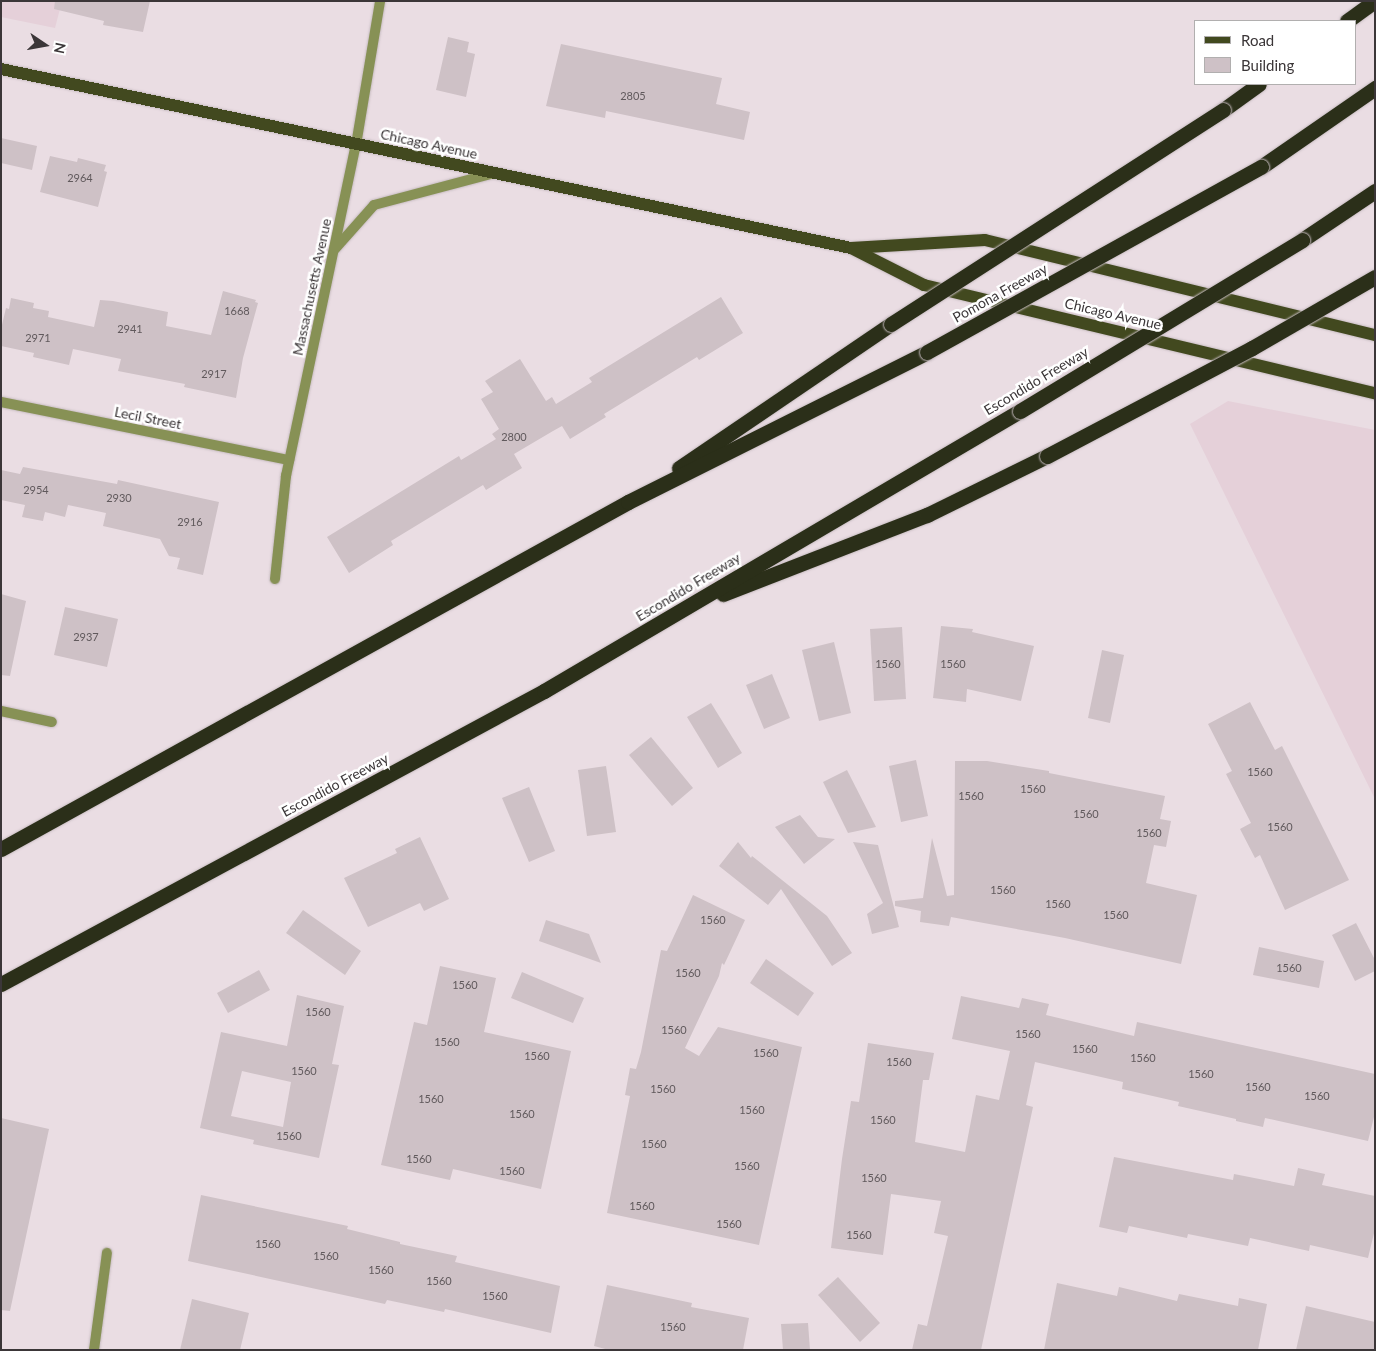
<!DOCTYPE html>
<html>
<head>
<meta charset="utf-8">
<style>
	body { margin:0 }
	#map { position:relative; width:1376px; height:1351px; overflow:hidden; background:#eadde3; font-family:Lato,sans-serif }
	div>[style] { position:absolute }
	.built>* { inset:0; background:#e5d0d9 }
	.building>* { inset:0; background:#cec1c6 }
	.roads { filter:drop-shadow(0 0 1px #c7bcc1) drop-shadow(0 0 1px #c7bcc1) }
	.minor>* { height:10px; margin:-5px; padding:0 5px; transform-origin:5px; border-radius:5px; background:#879155 }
	.primary>* { height:12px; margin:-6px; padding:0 6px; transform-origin:6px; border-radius:6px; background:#42491f }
	.motorway>* { height:15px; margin:-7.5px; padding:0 7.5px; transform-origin:7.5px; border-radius:7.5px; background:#2b2f19 }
	.bridges { filter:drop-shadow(0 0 1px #c7bcc1) drop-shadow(0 0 1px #c7bcc1) }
	.motorway-bridge>* { height:15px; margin:-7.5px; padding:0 7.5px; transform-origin:7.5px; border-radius:7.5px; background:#2b2f19 }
	span { translate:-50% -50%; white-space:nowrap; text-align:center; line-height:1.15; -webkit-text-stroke:5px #fff; paint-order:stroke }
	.number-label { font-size:11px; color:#60595c }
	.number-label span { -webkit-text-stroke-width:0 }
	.street-label { font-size:14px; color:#3b3638 }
	.frame { position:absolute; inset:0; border:2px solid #3b3638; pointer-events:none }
	.legend { position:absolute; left:1194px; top:20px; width:162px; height:65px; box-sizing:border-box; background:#fff; border:1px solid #b1afaf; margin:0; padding:6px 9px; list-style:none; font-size:15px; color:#3b3638 }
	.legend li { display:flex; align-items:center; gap:10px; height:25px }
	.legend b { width:25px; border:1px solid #b1afaf }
	.north { position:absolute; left:20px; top:20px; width:50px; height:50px; -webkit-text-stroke:4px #fff; paint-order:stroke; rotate:102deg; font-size:14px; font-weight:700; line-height:20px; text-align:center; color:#3b3638 }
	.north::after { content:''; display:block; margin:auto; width:18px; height:22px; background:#3b3638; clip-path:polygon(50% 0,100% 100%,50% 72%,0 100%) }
</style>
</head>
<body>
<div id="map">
	<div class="built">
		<i style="clip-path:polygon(1px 1px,62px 1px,55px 28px,1px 17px)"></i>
		<i style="clip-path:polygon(1228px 401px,1375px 430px,1375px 799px,1190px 424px)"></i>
	</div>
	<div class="building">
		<i style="clip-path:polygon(55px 1px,150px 1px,143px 32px,103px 25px,104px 21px,54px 9px)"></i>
		<i style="clip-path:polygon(448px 37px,469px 42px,467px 52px,475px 54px,466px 97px,436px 90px)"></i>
		<i style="clip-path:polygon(561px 44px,722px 78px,716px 104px,750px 112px,744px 140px,606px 111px,605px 118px,546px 106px)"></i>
		<i style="clip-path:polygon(1px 138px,37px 146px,32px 170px,1px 163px)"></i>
		<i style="clip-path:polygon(50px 156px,77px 162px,78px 158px,106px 165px,104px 171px,107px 172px,98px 207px,40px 192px)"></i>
		<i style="clip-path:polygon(223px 291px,256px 300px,255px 302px,258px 303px,243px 358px,236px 398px,184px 387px,185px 384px,118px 371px,121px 359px,73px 349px,69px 365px,33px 357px,34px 353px,1px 346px,1px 329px,6px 308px,9px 309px,11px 298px,34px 303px,33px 308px,49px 311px,48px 317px,94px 327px,100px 300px,113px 301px,168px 312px,166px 326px,211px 335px)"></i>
		<i style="clip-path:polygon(721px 297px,743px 333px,699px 360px,697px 357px,604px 414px,606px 417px,570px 439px,562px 426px,553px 431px,514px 454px,522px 468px,486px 490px,483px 485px,391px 541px,393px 545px,349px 573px,327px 537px,459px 456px,461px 460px,496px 439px,492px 434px,499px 429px,481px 399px,493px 392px,485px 381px,520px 359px,546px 401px,552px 397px,556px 404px,592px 382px,589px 378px)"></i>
		<i style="clip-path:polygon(23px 467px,117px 484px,118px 480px,219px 502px,203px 575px,177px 569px,180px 558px,169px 556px,160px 539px,103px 526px,106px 513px,68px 505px,65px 517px,45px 512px,43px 521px,22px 517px,25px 505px,1px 500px,1px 470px,20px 474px)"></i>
		<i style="clip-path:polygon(1px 594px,26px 601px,10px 676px,1px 675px)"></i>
		<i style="clip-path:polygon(65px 607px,118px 619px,107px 667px,54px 655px)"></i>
		<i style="clip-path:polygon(941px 626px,973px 629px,972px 632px,1034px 646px,1021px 701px,967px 689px,966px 702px,933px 698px)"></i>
		<i style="clip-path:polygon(902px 627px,906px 699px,874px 701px,870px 629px)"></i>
		<i style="clip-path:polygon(834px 642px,851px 713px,819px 721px,802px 650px)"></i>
		<i style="clip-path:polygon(1102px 650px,1124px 655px,1110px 723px,1088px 718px)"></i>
		<i style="clip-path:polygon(772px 674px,790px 718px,764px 729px,746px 685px)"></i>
		<i style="clip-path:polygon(1250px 702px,1275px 750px,1282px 746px,1349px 880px,1285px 910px,1260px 855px,1255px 858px,1240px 829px,1251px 823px,1226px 774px,1232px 771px,1208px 724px)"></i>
		<i style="clip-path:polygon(711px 703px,742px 753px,718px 768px,687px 717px)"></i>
		<i style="clip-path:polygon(651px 737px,693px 788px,672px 806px,629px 755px)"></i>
		<i style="clip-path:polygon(916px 760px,928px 816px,901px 822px,889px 766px)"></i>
		<i style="clip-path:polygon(955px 761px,987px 761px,1049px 771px,1049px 773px,1165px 796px,1160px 819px,1171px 821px,1166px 847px,1154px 845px,1146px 883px,1197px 895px,1181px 964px,1065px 938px,951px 917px,949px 926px,920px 922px,921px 911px,895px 906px,895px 901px,923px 898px,932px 838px,947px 896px,954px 895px)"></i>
		<i style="clip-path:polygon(606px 766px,616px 832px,587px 836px,578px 770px)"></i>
		<i style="clip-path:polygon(847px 770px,876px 827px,848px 833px,823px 782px)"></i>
		<i style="clip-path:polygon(529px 787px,555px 851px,529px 862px,502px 798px)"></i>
		<i style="clip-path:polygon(800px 815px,818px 837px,835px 839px,804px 864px,775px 827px)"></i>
		<i style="clip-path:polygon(420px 837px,449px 899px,424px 911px,420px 903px,368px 927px,344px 878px,397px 853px,395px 849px)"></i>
		<i style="clip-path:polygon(738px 842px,751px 858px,752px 856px,827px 916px,852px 953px,832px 966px,781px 889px,768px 905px,719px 866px)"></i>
		<i style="clip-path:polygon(853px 842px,878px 845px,899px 927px,872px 934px,867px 914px,883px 903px)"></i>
		<i style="clip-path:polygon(693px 895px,745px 920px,724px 965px,722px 963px,719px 976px,685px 1048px,699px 1056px,718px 1027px,802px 1047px,759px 1245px,607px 1213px,630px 1096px,625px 1095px,630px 1068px,636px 1069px,641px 1052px,661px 950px,667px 951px)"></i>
		<i style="clip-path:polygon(303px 910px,361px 951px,345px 975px,286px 933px)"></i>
		<i style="clip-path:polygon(546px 920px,589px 934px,601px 963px,539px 941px)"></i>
		<i style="clip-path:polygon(1356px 923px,1375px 960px,1375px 971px,1355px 981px,1332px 935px)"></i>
		<i style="clip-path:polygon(1259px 947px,1324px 961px,1319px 988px,1253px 975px)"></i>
		<i style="clip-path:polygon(766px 959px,814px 993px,798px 1016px,750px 983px)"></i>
		<i style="clip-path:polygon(440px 966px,496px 978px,484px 1032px,571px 1051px,541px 1189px,453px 1169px,450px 1180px,381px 1165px,414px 1022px,427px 1025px)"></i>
		<i style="clip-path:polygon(259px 970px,270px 990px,228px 1013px,217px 993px)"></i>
		<i style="clip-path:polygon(522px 972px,584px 998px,573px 1023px,511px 998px)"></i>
		<i style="clip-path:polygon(evenodd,297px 995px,344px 1006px,332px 1064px,339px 1065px,319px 1158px,253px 1144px,254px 1140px,200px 1128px,221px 1032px,287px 1046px,297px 995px,242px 1071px,291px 1082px,283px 1127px,231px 1116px,242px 1071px)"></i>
		<i style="clip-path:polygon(961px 996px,1019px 1008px,1022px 998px,1049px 1004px,1046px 1015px,1134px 1036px,1137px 1022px,1375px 1074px,1375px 1113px,1368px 1141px,1265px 1118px,1263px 1127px,1236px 1121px,1236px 1119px,1178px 1106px,1179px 1102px,1122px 1089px,1123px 1082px,1035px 1062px,1026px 1105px,1033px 1107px,981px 1350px,912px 1350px,918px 1324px,927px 1326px,948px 1236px,934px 1233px,941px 1201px,891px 1194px,883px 1255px,831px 1248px,842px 1159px,851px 1101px,859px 1102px,868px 1043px,934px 1053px,929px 1080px,923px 1080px,915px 1142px,965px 1152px,976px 1095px,999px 1100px,1010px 1051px,952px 1039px)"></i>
		<i style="clip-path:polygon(1px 1118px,49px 1129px,10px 1311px,1px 1310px)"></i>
		<i style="clip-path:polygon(1114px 1157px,1233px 1180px,1234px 1174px,1294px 1186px,1298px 1168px,1325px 1174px,1322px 1185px,1375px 1196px,1375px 1229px,1368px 1258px,1310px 1245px,1309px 1251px,1250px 1238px,1248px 1246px,1188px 1234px,1187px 1238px,1129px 1226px,1127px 1233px,1099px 1227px)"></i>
		<i style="clip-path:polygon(201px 1195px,348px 1226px,347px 1229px,400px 1242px,400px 1244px,457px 1256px,455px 1262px,560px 1286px,551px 1333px,445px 1309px,444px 1312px,387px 1300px,385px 1304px,188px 1261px)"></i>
		<i style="clip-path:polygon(838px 1277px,880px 1323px,860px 1342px,818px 1295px)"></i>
		<i style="clip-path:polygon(1057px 1283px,1117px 1296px,1119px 1287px,1177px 1301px,1179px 1294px,1238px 1306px,1239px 1298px,1267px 1304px,1258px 1350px,1044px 1350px)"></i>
		<i style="clip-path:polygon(607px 1285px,692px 1303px,691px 1307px,749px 1318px,743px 1350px,609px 1350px,594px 1346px)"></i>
		<i style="clip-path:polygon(192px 1299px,249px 1313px,240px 1350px,180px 1350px)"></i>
		<i style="clip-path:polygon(1306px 1306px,1375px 1322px,1375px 1350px,1296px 1350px)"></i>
		<i style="clip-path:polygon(808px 1323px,810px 1350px,783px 1350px,781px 1324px)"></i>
	</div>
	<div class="roads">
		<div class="minor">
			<i style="left:335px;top:249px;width:59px;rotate:-48.4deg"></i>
			<i style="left:374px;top:205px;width:124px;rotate:-14.9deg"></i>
			<i style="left:1px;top:402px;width:294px;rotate:11.4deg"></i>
			<i style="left:275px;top:579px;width:104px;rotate:-83.9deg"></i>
			<i style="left:286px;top:476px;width:338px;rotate:-78.1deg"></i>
			<i style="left:356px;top:145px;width:146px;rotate:-80.5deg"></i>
			<i style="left:1px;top:711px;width:52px;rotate:12.2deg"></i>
			<i style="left:94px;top:1350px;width:98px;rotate:-82.4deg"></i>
		</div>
		<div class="primary">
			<i style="left:1px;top:69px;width:869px;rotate:11.89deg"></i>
			<i style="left:851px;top:248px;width:134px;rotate:-3.4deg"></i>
			<i style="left:985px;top:240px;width:401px;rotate:13.7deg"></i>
			<i style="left:851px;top:248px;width:82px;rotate:26.9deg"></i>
			<i style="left:924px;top:285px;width:464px;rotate:13.5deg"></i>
		</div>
		<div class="motorway">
			<i style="left:1347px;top:21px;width:34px;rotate:-36deg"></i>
			<i style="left:1223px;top:110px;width:44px;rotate:-35.8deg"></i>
			<i style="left:1261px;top:167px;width:139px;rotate:-34.7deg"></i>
			<i style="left:1302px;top:240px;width:88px;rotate:-33.9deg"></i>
			<i style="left:679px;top:468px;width:256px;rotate:-34.2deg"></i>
			<i style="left:723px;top:594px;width:219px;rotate:-21.2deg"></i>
			<i style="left:927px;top:515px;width:134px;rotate:-26.2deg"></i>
			<i style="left:1px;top:849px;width:717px;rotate:-28.96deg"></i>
			<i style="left:628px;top:502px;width:335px;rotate:-26.6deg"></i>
			<i style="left:1px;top:984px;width:617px;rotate:-28.35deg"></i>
			<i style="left:544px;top:691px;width:552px;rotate:-30.47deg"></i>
		</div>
	</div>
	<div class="bridges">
		<div class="motorway-bridge">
			<i style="left:891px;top:324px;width:395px;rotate:-32.8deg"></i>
			<i style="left:927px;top:352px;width:382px;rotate:-29deg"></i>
			<i style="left:1020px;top:411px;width:330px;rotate:-31.2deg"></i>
			<i style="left:1047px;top:456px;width:232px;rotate:-27.8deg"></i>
			<i style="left:1252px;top:348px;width:142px;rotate:-30deg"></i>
		</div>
	</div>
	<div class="number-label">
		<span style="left:633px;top:96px">2805</span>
		<span style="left:80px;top:178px">2964</span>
		<span style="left:237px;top:311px">1668</span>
		<span style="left:130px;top:329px">2941</span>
		<span style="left:38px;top:338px">2971</span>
		<span style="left:214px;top:374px">2917</span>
		<span style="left:514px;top:437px">2800</span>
		<span style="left:36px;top:490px">2954</span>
		<span style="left:119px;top:498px">2930</span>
		<span style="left:190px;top:522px">2916</span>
		<span style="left:86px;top:637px">2937</span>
		<span style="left:888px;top:664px">1560</span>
		<span style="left:953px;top:664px">1560</span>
		<span style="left:1260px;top:772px">1560</span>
		<span style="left:1033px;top:789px">1560</span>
		<span style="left:971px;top:796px">1560</span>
		<span style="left:1086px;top:814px">1560</span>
		<span style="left:1280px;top:827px">1560</span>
		<span style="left:1149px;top:833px">1560</span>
		<span style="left:1003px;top:890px">1560</span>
		<span style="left:1058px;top:904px">1560</span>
		<span style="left:1116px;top:915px">1560</span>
		<span style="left:713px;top:920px">1560</span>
		<span style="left:1289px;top:968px">1560</span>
		<span style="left:688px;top:973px">1560</span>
		<span style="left:465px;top:985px">1560</span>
		<span style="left:318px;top:1012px">1560</span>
		<span style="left:674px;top:1030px">1560</span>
		<span style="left:1028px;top:1034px">1560</span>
		<span style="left:447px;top:1042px">1560</span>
		<span style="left:1085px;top:1049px">1560</span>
		<span style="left:766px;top:1053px">1560</span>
		<span style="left:537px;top:1056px">1560</span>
		<span style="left:1143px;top:1058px">1560</span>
		<span style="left:899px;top:1062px">1560</span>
		<span style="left:304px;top:1071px">1560</span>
		<span style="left:1201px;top:1074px">1560</span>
		<span style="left:1258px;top:1087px">1560</span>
		<span style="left:663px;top:1089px">1560</span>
		<span style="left:1317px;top:1096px">1560</span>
		<span style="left:431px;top:1099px">1560</span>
		<span style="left:752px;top:1110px">1560</span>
		<span style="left:522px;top:1114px">1560</span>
		<span style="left:883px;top:1120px">1560</span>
		<span style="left:289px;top:1136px">1560</span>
		<span style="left:654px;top:1144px">1560</span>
		<span style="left:419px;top:1159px">1560</span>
		<span style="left:747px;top:1166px">1560</span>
		<span style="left:512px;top:1171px">1560</span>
		<span style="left:874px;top:1178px">1560</span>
		<span style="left:642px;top:1206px">1560</span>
		<span style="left:729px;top:1224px">1560</span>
		<span style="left:859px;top:1235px">1560</span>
		<span style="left:268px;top:1244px">1560</span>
		<span style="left:326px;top:1256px">1560</span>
		<span style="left:381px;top:1270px">1560</span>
		<span style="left:439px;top:1281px">1560</span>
		<span style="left:495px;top:1296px">1560</span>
		<span style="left:673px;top:1327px">1560</span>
	</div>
	<div class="street-label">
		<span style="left:429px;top:144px;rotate:12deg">Chicago Avenue</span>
		<span style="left:312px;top:287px;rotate:-78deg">Massachusetts Avenue</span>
		<span style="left:1000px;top:293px;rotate:-29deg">Pomona Freeway</span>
		<span style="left:1113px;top:314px;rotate:13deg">Chicago Avenue</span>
		<span style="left:1036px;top:381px;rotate:-31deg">Escondido Freeway</span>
		<span style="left:148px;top:418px;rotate:11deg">Lecil Street</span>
		<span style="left:688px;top:587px;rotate:-31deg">Escondido Freeway</span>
		<span style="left:335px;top:785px;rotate:-28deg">Escondido Freeway</span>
	</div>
	<div class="frame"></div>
	<ul class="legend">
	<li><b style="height:6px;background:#42491f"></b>Road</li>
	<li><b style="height:14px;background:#cec1c6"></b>Building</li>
	</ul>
	<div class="north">N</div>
</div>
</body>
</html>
